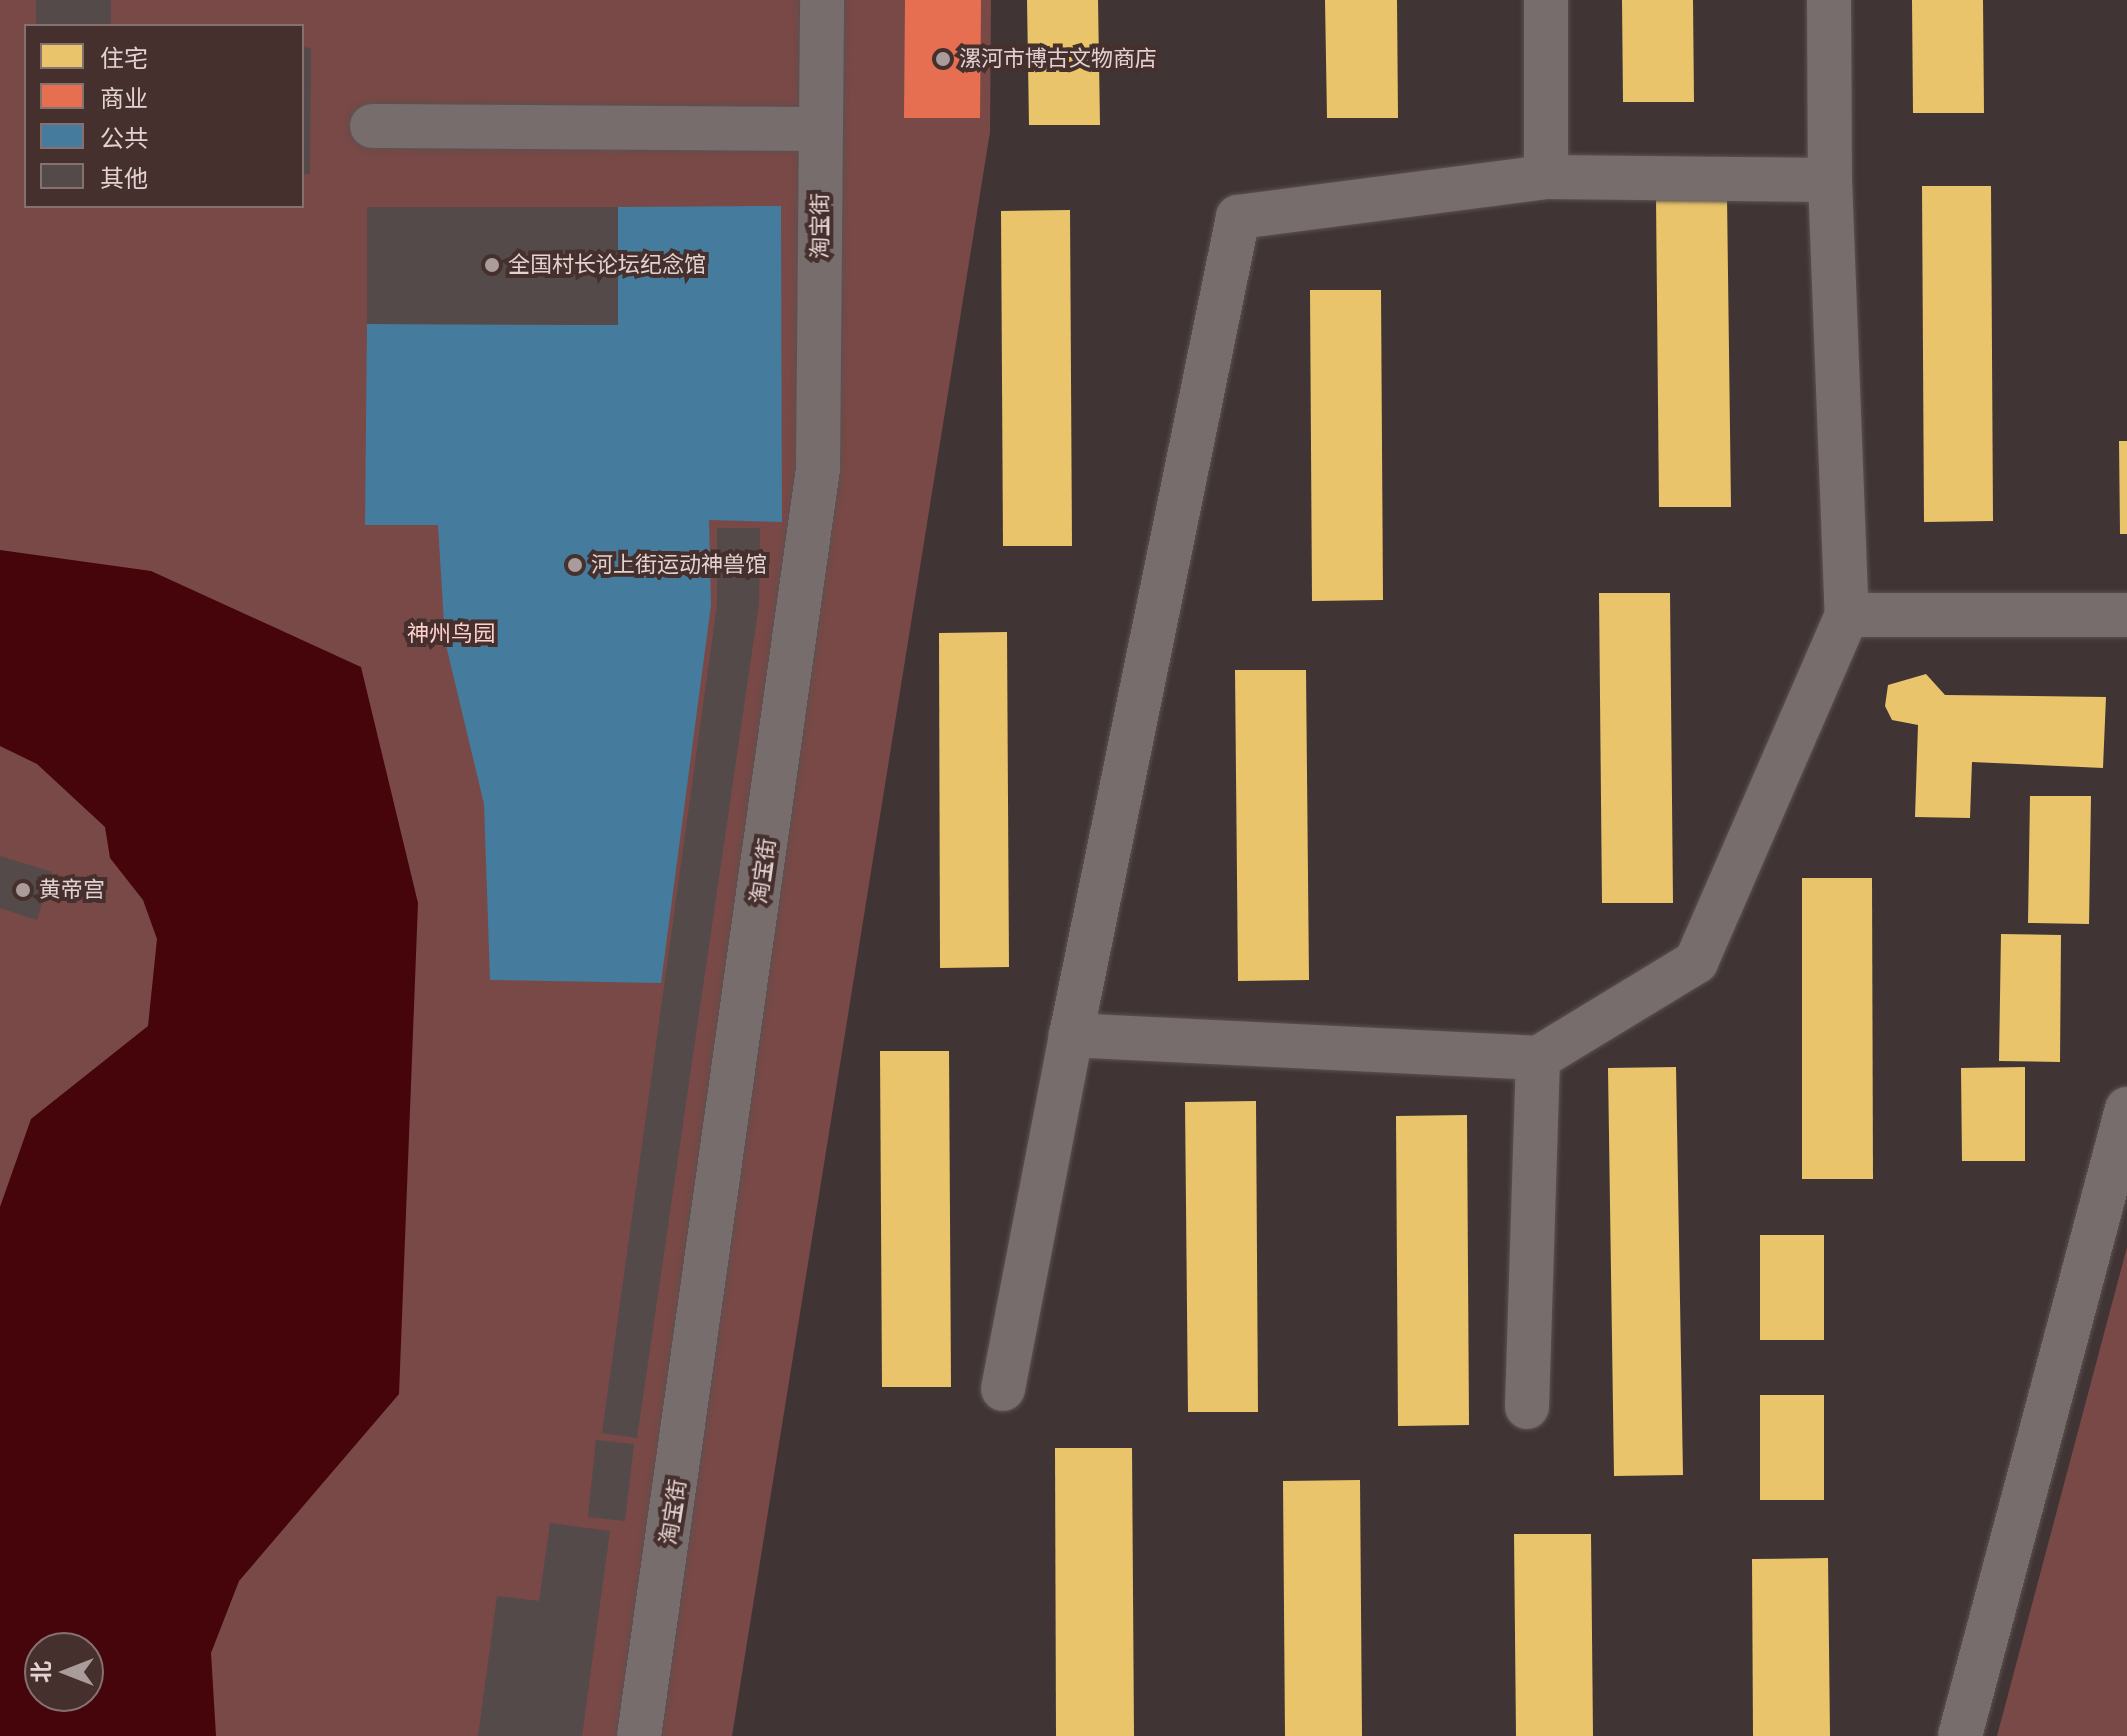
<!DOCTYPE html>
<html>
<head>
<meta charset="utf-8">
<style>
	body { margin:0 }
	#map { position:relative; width:2127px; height:1736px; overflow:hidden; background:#403534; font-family:Montserrat,"Noto Sans SC",sans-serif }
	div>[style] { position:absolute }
	.green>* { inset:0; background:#784946 }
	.water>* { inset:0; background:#45050a }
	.homes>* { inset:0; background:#e9c46a }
	.shops>* { inset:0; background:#e76f51 }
	.public>* { inset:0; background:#457b9d }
	.building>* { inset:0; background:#544a49 }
	.roads { filter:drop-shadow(0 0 2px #5b5150) drop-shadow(0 0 2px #5b5150) }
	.minor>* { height:44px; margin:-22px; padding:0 22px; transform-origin:22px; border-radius:22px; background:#776d6c }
	.dots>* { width:22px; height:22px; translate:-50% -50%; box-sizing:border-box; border:4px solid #46302e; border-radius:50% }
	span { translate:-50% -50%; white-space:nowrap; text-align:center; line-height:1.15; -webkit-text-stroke:8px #46302e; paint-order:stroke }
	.poi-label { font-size:22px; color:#e2d3d2 }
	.left { translate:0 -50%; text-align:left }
	.street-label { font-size:22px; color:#e2d3d2 }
	.park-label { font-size:22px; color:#ffd0cd }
	.legend { position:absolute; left:24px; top:24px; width:280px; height:184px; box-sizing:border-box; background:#46302e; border:2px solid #847170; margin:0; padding:10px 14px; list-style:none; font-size:24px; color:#e2d3d2 }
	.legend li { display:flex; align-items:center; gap:16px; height:40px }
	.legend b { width:40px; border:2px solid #847170 }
	.north { position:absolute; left:24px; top:1632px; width:80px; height:80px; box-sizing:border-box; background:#46302e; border:2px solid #847170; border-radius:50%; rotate:270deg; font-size:22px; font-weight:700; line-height:32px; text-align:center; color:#e2d3d2 }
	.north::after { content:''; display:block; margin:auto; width:28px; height:36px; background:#a99c9b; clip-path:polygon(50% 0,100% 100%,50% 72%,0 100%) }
</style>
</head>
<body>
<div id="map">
	<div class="green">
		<i style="clip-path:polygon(evenodd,0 0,991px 0,990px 132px,732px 1736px,0 1736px,0 0,26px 26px,302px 26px,302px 206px,26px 206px,26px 26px,0 0,40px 1648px,88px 1648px,88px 1696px,40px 1696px,40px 1648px)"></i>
		<i style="clip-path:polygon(2127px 1247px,2127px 1736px,1997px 1736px)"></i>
	</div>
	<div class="water">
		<i style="clip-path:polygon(evenodd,0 550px,151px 571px,361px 667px,418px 903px,399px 1394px,239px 1581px,211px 1653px,216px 1736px,0 1736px,0 1207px,31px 1119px,148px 1026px,157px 939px,143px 900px,110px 858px,105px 827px,37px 764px,0 746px,0 550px,40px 1648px,88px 1648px,88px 1696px,40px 1696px,40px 1648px)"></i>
	</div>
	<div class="homes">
		<i style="clip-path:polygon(1027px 0,1098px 0,1100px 125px,1029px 125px)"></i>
		<i style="clip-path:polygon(1325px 0,1397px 0,1398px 118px,1327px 118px)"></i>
		<i style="clip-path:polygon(1622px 0,1693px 0,1694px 102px,1623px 102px)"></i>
		<i style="clip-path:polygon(1912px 0,1983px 0,1984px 113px,1913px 113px)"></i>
		<i style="clip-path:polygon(1922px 186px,1991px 186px,1993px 521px,1924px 522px)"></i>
		<i style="clip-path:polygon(1727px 196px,1731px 507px,1659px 507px,1656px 197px)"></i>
		<i style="clip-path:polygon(1070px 210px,1072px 546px,1003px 546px,1001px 211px)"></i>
		<i style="clip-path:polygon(1310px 290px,1381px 290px,1383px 600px,1312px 601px)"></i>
		<i style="clip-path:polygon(2119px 441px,2127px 441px,2127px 534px,2120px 534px)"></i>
		<i style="clip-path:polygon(1599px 593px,1670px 593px,1673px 903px,1602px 903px)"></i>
		<i style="clip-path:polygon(1007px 632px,1009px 967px,940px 968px,939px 633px)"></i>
		<i style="clip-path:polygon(1235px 670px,1306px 670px,1309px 980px,1238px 981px)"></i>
		<i style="clip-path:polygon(1926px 674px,1945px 695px,2106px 697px,2103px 768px,1972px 762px,1970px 818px,1915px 817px,1918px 725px,1892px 720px,1885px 706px,1888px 685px)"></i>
		<i style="clip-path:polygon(2030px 796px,2091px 796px,2089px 924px,2028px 923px)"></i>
		<i style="clip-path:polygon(1802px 878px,1872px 878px,1873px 1179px,1802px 1179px)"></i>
		<i style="clip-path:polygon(2001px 934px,2061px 935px,2060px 1062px,1999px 1061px)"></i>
		<i style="clip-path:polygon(880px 1051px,949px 1051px,951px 1387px,882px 1387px)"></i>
		<i style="clip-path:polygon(1676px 1067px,1683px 1475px,1614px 1476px,1608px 1068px)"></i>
		<i style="clip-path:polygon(2025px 1067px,2025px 1161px,1962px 1161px,1961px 1068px)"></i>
		<i style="clip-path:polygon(1256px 1101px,1258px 1412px,1188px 1412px,1185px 1102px)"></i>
		<i style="clip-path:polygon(1467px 1115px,1469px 1425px,1398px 1426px,1396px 1116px)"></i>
		<i style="clip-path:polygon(1760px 1235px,1824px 1235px,1824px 1340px,1760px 1340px)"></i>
		<i style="clip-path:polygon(1760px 1395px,1824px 1395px,1824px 1500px,1760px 1500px)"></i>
		<i style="clip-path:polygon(1055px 1448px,1132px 1448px,1134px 1736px,1056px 1736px)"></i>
		<i style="clip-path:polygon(1360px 1480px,1362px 1736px,1285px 1736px,1283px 1481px)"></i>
		<i style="clip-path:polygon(1514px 1534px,1591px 1534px,1593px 1736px,1516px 1736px)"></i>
		<i style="clip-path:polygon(1828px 1558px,1830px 1736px,1753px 1736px,1752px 1559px)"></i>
	</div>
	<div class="shops">
		<i style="clip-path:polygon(905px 0,981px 0,980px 118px,904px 118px)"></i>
	</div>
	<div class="public">
		<i style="clip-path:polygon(781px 206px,782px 522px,709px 520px,711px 605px,661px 983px,490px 980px,484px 804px,445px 641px,438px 525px,365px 525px,367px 324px,618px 325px,618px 207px)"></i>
	</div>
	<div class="building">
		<i style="clip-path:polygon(36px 0,111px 0,111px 26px,36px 26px)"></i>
		<i style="clip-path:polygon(302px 47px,311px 48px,310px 174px,302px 174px)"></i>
		<i style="clip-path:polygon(367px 207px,618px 207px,618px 325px,367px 324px)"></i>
		<i style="clip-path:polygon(717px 528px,760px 528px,759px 604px,637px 1438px,602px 1433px,717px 605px)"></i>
		<i style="clip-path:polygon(0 856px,52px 872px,37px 920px,0 908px)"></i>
		<i style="clip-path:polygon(596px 1440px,634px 1444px,625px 1521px,588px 1517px)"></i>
		<i style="clip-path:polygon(550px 1523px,610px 1531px,582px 1736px,478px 1736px,497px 1596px,539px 1601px)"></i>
	</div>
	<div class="roads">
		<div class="minor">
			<i style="left:1829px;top:0;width:180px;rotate:89.7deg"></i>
			<i style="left:372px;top:126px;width:449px;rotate:0.4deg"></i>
			<i style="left:1546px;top:177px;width:284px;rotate:0.6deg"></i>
			<i style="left:1830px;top:180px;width:435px;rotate:87.8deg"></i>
			<i style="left:1847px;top:615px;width:378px;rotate:113.5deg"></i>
			<i style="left:1696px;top:962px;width:185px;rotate:148.7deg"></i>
			<i style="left:1538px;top:1058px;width:468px;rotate:-177.2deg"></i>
			<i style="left:1071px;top:1035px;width:835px;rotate:-78.46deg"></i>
			<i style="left:1238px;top:217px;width:311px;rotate:-7.4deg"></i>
			<i style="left:1546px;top:177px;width:177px;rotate:-90deg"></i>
			<i style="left:1847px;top:615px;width:280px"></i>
			<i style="left:1003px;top:1389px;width:360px;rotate:-79.1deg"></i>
			<i style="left:1527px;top:1407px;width:349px;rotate:-88.2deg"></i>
			<i style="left:639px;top:1736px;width:1281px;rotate:-81.96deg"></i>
			<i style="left:818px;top:468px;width:468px;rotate:-89.5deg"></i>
			<i style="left:1960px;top:1736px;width:649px;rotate:-75.09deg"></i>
		</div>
	</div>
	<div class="dots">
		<i style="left:943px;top:59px;background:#a99c9b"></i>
		<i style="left:492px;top:265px;background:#a99c9b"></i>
		<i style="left:575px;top:565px;background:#a99c9b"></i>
		<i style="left:23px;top:890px;background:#a99c9b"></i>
	</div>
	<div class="poi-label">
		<span class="left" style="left:959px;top:59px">漯河市博古文物商店</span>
		<span class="left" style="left:508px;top:265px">全国村长论坛纪念馆</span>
		<span class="left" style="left:591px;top:565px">河上街运动神兽馆</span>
		<span class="left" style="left:39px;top:890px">黄帝宫</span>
	</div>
	<div class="street-label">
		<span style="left:820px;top:226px;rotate:-90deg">淘宝街</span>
		<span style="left:763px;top:871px;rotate:-82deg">淘宝街</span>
		<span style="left:673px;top:1512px;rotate:-81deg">淘宝街</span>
	</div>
	<div class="park-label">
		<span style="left:451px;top:634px">神州鸟园</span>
	</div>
	<ul class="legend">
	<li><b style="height:22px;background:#e9c46a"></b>住宅</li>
	<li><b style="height:22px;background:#e76f51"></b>商业</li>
	<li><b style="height:22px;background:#457b9d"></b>公共</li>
	<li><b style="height:22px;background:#544a49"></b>其他</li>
	</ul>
	<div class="north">北</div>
</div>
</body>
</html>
